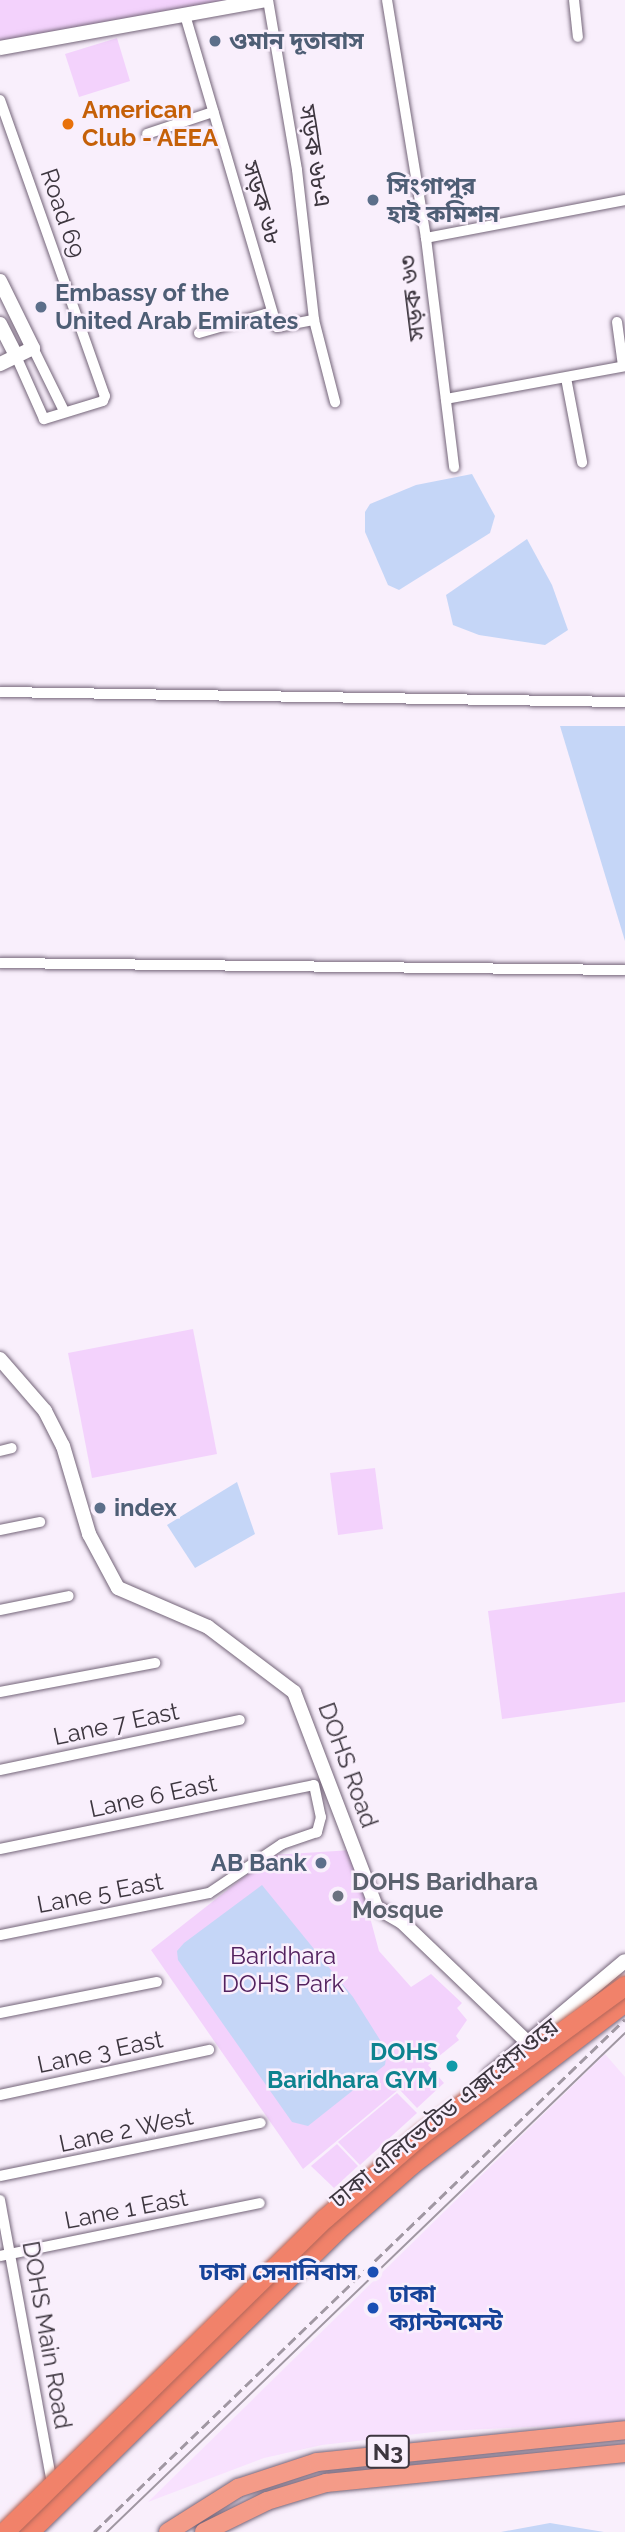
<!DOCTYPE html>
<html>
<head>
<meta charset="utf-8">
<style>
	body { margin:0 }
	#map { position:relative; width:625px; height:2532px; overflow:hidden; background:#f9effc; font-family:Raleway,"Noto Sans Bengali",sans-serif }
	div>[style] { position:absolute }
	.built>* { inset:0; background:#f8e1fe }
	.green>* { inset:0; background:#f3d2fc }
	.water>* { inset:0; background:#c5d6f7 }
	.roads { filter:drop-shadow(0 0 2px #746579) drop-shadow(0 0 2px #746579) }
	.minor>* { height:10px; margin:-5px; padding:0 5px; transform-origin:5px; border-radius:5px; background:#fff }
	.tertiary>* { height:14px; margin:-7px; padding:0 7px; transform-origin:7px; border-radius:7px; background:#fff }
	.trunk>* { height:18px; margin:-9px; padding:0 9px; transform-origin:9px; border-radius:9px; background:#f49b88 }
	.motorway>* { height:19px; margin:-9.5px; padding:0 9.5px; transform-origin:9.5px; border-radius:9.5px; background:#f1826a }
	.tram>* { height:2px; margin:-1px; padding:0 1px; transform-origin:1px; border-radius:1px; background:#a097a2 }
	.rail>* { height:2.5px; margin-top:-1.25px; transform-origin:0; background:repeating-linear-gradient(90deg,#a097a2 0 10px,transparent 0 15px) }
	.bridges { filter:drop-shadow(0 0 2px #b2675b) drop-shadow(0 0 2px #b2675b) }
	.motorway-bridge>* { height:19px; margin:-9.5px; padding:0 9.5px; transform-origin:9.5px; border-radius:9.5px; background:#f1826a }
	.dots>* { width:19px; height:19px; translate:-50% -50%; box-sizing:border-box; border:4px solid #f9effc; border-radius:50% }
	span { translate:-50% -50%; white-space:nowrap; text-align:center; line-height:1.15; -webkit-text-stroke:5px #f9effc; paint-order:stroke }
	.shield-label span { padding:2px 5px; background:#f9effc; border:2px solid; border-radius:5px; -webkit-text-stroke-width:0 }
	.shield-label { font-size:23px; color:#3d363f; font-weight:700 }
	.service-label { font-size:24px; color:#4e5e75; font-weight:700 }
	.left { translate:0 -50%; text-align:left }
	.right { translate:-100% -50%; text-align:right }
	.food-label { font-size:24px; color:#c56008; font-weight:700 }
	.street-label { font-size:24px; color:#3d363f }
	.worship-label { font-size:24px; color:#5b616d; font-weight:700 }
	.park-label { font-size:24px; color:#53225f }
	.culture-label { font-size:24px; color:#0d838f; font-weight:700 }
	.transit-label { font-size:24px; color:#164399; font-weight:700 }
</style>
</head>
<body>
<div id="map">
	<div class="built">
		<i style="clip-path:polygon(605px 2054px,625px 2077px,625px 2423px,442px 2431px,322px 2445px,264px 2458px,148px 2502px)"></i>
	</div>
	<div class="green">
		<i style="clip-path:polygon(0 0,234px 0,0 43px)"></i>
		<i style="clip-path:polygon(117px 38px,130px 81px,79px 97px,65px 54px)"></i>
		<i style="clip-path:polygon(193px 1329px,217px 1454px,92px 1478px,68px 1353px)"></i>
		<i style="clip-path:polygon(375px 1468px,383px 1529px,338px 1535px,330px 1473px)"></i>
		<i style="clip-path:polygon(625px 1592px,625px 1702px,502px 1719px,488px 1611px)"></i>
		<i style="clip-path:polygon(352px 1850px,379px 1951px,411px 1987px,431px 1974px,462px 2003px,457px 2008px,467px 2020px,456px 2036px,459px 2040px,428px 2065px,444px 2083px,417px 2108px,399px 2089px,303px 2169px,151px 1950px,272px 1855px)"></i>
		<i style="clip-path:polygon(397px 2093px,417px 2113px,360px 2165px,338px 2142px)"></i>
		<i style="clip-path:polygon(337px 2144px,358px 2166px,334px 2188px,311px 2166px)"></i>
	</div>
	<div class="water">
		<i style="clip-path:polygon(472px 474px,495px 516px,490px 533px,399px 590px,388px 585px,365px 532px,365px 512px,370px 504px,416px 485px)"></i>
		<i style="clip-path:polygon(527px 539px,552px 585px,568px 630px,545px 645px,479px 635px,453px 625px,446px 595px)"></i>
		<i style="clip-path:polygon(625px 726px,625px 941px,560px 726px)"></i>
		<i style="clip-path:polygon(237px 1482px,255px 1534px,195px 1568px,167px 1525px)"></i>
		<i style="clip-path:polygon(262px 1885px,353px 1997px,387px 2051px,385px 2065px,308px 2126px,292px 2122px,178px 1960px,177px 1951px,184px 1943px)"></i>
		<i style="clip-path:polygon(550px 2523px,604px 2532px,501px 2532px)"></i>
	</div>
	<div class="roads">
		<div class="minor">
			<i style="left:268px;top:0;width:172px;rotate:80.3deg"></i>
			<i style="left:297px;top:170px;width:151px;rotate:83.5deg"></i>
			<i style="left:387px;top:0;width:241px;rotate:80.7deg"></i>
			<i style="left:426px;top:238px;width:231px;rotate:83deg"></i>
			<i style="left:574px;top:0;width:37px;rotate:84deg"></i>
			<i style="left:185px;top:15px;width:325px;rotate:73.6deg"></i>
			<i style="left:277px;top:327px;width:38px;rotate:-11deg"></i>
			<i style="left:314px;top:320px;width:85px;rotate:75.6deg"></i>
			<i style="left:0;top:100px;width:314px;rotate:70.5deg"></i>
			<i style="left:105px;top:396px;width:5px;rotate:112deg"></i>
			<i style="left:103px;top:401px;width:62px;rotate:163deg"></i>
			<i style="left:44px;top:419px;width:69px;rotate:-114deg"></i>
			<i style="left:147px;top:134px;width:70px;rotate:-18.4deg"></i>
			<i style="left:426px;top:238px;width:203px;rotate:-10.8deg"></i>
			<i style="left:617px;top:322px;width:44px;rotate:82.2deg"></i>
			<i style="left:199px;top:333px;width:76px;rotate:-16deg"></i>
			<i style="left:33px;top:348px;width:70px;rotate:63.8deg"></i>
			<i style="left:566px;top:378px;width:86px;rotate:79.2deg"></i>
			<i style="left:446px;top:399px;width:182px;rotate:-10.4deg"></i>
			<i style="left:0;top:692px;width:625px;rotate:0.92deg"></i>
			<i style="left:0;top:963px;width:625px;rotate:0.64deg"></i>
			<i style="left:0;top:1451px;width:12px;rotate:-14deg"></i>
			<i style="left:0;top:1530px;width:41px;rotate:-11.3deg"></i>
			<i style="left:0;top:1610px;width:70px;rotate:-11.5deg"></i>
			<i style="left:0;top:1692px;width:158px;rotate:-10.6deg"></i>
			<i style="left:0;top:1770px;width:245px;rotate:-11.8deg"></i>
			<i style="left:0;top:1849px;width:320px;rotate:-11.5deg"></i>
			<i style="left:314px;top:1785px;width:33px;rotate:78deg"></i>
			<i style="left:321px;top:1817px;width:16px;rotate:105deg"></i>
			<i style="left:317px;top:1832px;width:37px;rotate:161deg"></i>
			<i style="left:282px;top:1844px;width:88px;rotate:146.1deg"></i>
			<i style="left:209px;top:1893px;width:213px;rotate:168.6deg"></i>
			<i style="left:0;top:2013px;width:160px;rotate:-11.2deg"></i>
			<i style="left:0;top:2095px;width:214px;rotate:-12.2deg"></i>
			<i style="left:0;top:2176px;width:266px;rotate:-11.5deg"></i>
			<i style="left:0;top:2200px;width:283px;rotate:79.6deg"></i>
			<i style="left:0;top:2256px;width:265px;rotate:-11.5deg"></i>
		</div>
		<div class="tertiary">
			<i style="left:0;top:48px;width:270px;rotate:-10.2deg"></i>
			<i style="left:0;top:281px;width:75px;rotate:63.8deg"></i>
			<i style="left:33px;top:348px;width:37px;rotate:154deg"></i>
			<i style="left:0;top:324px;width:36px;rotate:63deg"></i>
			<i style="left:0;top:1359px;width:69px;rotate:49.1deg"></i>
			<i style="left:45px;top:1411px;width:39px;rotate:63deg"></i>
			<i style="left:63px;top:1446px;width:92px;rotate:73.5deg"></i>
			<i style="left:89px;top:1534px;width:61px;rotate:61.8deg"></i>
			<i style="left:118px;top:1588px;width:98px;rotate:23.4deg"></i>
			<i style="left:208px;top:1627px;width:108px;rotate:37.1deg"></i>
			<i style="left:294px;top:1692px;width:230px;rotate:69.1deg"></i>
			<i style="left:376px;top:1907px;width:30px;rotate:30deg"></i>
			<i style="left:402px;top:1922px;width:172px;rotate:43.8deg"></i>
			<i style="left:489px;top:2075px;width:177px;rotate:-40deg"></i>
		</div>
		<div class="trunk">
			<i style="left:168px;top:2532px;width:83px;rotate:-32.2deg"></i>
			<i style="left:238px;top:2488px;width:83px;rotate:-18.2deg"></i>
			<i style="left:317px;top:2462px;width:310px;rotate:-5.9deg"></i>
			<i style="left:204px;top:2532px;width:70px;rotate:-26.2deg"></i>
			<i style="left:267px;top:2501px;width:62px;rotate:-17deg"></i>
			<i style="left:326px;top:2483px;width:301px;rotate:-5.7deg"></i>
		</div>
		<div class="motorway">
			<i style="left:29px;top:2532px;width:431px;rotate:-44.4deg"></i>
			<i style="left:337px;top:2230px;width:100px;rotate:-41.3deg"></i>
			<i style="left:412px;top:2164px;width:268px;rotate:-37.3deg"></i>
		</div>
	</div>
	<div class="tram">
		<i style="left:107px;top:2532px;width:719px;rotate:-43.93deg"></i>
	</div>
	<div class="rail">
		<i style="left:94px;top:2532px;width:738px;rotate:-44.01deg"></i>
	</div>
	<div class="bridges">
		<div class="motorway-bridge">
			<i style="left:4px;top:2532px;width:449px;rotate:-44.4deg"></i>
			<i style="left:325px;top:2218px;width:130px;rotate:-40.9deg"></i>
			<i style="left:423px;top:2133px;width:250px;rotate:-36.2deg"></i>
		</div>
	</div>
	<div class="dots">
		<i style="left:215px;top:41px;background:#5c6f8a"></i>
		<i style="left:68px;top:124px;background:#e8710a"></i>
		<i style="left:373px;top:200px;background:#5c6f8a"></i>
		<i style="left:41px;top:307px;background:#5c6f8a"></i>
		<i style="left:100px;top:1508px;background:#5c6f8a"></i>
		<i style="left:321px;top:1863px;background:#5c6f8a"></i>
		<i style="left:338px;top:1896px;background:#6b7280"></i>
		<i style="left:452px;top:2066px;background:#0f9aa8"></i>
		<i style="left:373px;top:2272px;background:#1a4fb4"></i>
		<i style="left:373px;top:2308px;background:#1a4fb4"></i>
	</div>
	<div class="shield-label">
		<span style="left:388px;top:2452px">N3</span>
	</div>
	<div class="service-label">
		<span class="left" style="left:229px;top:41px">ওমান দূতাবাস</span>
		<span class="left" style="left:387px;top:200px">সিংগাপুর<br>হাই কমিশন</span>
		<span class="left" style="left:55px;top:307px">Embassy of the<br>United Arab Emirates</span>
		<span class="left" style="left:114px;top:1508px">index</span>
		<span class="right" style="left:307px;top:1863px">AB Bank</span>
	</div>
	<div class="food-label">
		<span class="left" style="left:82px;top:124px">American<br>Club - AEEA</span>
	</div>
	<div class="street-label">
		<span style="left:315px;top:156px;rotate:81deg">সড়ক ৬৮এ</span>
		<span style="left:262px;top:203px;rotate:73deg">সড়ক ৬৮</span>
		<span style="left:63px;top:213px;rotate:71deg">Road 69</span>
		<span style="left:412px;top:298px;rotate:-97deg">সড়ক ৬৩</span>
		<span style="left:116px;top:1724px;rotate:-12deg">Lane 7 East</span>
		<span style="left:348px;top:1765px;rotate:70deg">DOHS Road</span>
		<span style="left:153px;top:1796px;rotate:-12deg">Lane 6 East</span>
		<span style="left:100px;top:1893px;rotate:-11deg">Lane 5 East</span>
		<span style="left:100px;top:2052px;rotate:-12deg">Lane 3 East</span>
		<span style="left:444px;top:2113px;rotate:-39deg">ঢাকা এলিভেটেড এক্সপ্রেসওয়ে</span>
		<span style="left:126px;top:2130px;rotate:-12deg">Lane 2 West</span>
		<span style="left:126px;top:2209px;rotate:-11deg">Lane 1 East</span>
		<span style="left:47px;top:2335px;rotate:80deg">DOHS Main Road</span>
	</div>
	<div class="worship-label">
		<span class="left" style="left:352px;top:1896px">DOHS Baridhara<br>Mosque</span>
	</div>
	<div class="park-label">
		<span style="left:283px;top:1970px">Baridhara<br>DOHS Park</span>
	</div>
	<div class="culture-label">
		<span class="right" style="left:438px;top:2066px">DOHS<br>Baridhara GYM</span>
	</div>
	<div class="transit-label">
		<span class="right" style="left:357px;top:2272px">ঢাকা সেনানিবাস</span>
		<span class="left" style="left:389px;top:2308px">ঢাকা<br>ক্যান্টনমেন্ট</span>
	</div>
</div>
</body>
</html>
